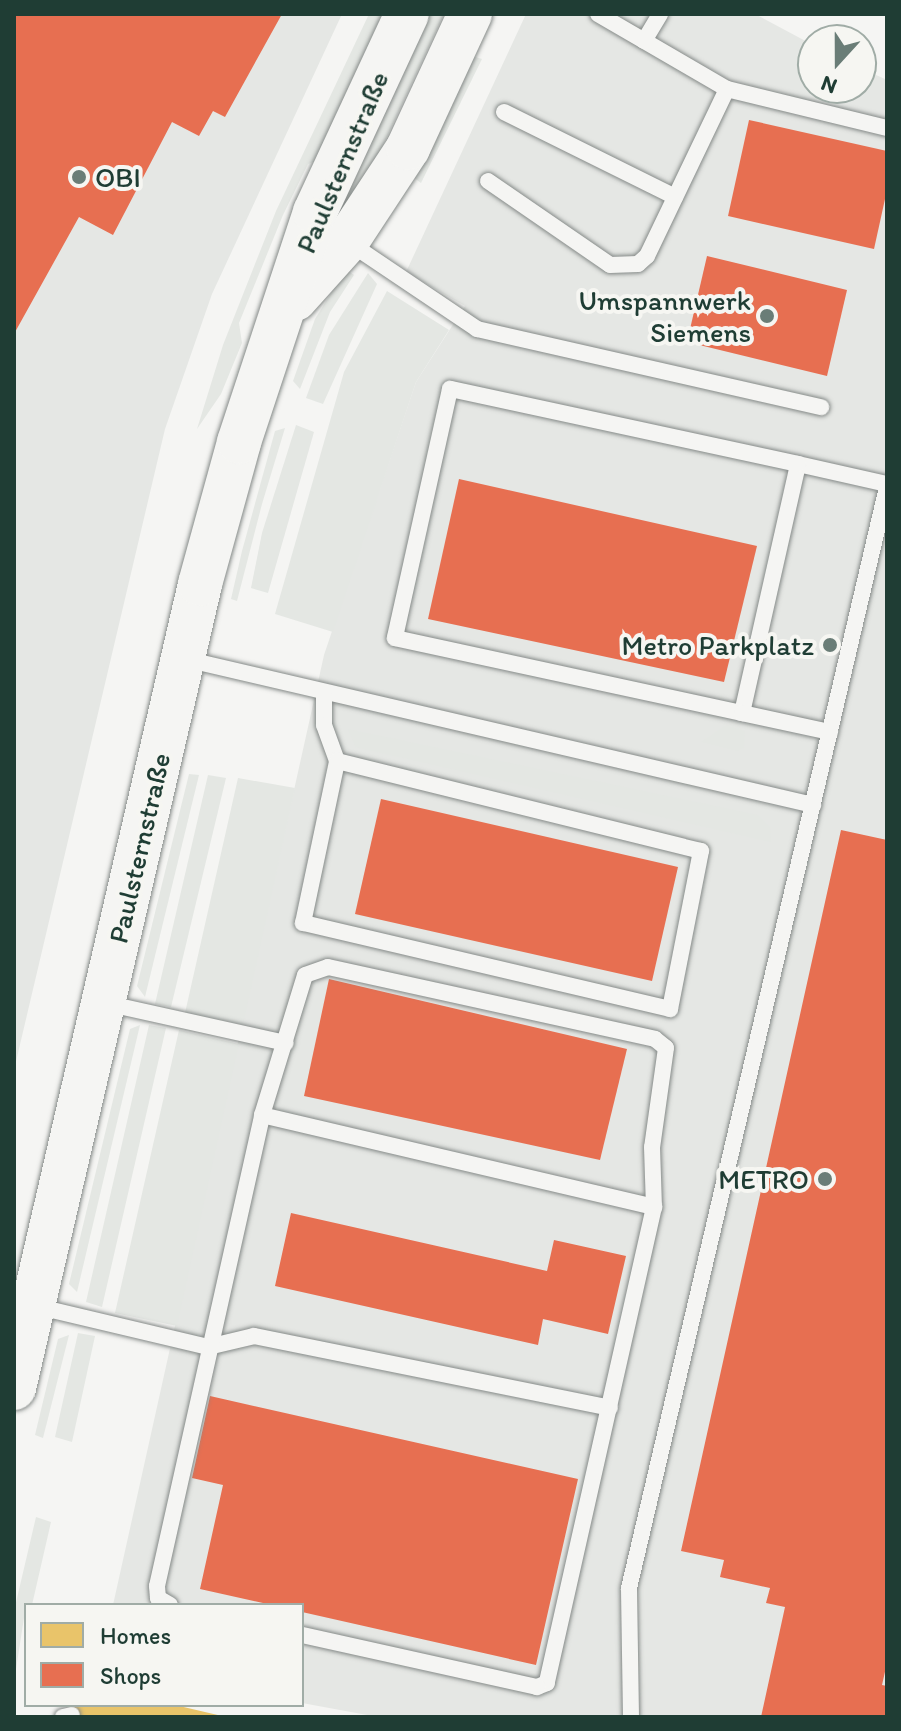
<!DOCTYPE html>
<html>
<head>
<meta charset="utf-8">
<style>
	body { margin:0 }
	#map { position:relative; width:901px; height:1731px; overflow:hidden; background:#f5f5f3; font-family:Itim,sans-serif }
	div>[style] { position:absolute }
	.built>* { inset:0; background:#e5e7e4 }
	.green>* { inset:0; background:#e4e7e3 }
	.homes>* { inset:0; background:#e9c46a }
	.shops>* { inset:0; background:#e76f51 }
	.roads { filter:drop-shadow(0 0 2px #858a88) drop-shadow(0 0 2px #858a88) }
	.lane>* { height:16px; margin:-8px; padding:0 8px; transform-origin:8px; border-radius:8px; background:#f5f5f3 }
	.secondary>* { height:44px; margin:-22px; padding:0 22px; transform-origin:22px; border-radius:22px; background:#f5f5f3 }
	.dots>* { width:22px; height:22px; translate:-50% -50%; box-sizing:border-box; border:4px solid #f6f6f2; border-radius:50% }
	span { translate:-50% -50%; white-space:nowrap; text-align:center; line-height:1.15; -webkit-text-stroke:8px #f6f6f2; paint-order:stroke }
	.street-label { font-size:28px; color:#1f3d34 }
	.poi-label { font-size:28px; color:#1f3d34 }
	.left { translate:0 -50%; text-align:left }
	.right { translate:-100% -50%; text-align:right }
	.frame { position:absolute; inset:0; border:16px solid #1f3d34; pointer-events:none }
	.legend { position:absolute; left:24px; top:1603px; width:280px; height:104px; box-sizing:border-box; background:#f6f6f2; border:2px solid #a0aca6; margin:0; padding:10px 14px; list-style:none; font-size:24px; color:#1f3d34 }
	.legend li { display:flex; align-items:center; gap:16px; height:40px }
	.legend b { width:40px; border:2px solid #a0aca6 }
	.north { position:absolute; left:797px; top:24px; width:80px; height:80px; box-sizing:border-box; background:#f6f6f2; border:2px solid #a0aca6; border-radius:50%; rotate:201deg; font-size:22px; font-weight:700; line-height:32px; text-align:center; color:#1f3d34 }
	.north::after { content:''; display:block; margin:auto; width:28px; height:36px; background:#6a7d77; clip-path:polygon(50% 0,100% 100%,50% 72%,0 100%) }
</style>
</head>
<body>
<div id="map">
	<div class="built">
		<i style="clip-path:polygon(14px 14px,342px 14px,212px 294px,165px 429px,14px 1070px)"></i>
		<i style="clip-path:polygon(526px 14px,755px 14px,813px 45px,813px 88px,861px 88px,861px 68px,887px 80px,887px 1717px,378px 1717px,302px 1703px,302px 1605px,113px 1605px,324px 655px,416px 382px,465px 306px,406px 272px)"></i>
	</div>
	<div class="green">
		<i style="clip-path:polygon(369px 14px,389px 14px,322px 159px,308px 164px,283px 215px,239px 323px,242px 343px,221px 394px,197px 429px,223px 345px,276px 211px)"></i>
		<i style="clip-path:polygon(425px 14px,444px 14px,372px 169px,335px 221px)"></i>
		<i style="clip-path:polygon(472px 56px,482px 59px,421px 183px,413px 177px)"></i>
		<i style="clip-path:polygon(346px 269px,354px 275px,330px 312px,300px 389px,293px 381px,315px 319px)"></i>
		<i style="clip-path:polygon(368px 273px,377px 284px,323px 404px,306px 398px,329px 335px)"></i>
		<i style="clip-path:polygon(387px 291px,449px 330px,416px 382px,333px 632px,275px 614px,344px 372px)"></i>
		<i style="clip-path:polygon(296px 425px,314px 432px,268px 593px,251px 588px,262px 533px)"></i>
		<i style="clip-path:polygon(285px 428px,262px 504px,237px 601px,231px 599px,242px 551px,275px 431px)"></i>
		<i style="clip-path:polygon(726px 725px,745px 731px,744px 748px,737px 751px,701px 742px)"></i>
		<i style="clip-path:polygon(348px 729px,758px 815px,770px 827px,771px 842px,355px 747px)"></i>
		<i style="clip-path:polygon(189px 774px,199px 775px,145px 997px,137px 986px)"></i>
		<i style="clip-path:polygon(208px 775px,226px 778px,171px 1007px,155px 1004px)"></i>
		<i style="clip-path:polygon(238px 778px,295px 788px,243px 1025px,185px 1013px)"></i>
		<i style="clip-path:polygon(140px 1025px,77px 1292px,69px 1284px,130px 1029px)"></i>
		<i style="clip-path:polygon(149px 1025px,166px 1028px,102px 1307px,86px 1302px)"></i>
		<i style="clip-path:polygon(179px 1030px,239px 1044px,177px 1326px,115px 1313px)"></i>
		<i style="clip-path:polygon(78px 1333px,95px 1336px,72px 1442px,55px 1437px)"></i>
		<i style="clip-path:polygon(69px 1335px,43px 1438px,35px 1435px,58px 1339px)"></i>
		<i style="clip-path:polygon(36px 1517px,51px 1522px,32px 1605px,26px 1605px,14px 1682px,14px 1611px)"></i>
	</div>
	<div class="homes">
		<i style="clip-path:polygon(74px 1705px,175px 1705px,222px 1716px,71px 1717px)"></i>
	</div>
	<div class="shops">
		<i style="clip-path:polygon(14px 14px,282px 14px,225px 117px,213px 111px,199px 136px,172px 122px,113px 235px,79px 217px,14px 334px)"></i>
		<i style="clip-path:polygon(749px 120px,887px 151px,887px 190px,874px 249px,728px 216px)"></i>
		<i style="clip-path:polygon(707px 256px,847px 290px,827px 376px,687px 342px)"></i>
		<i style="clip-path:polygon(459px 479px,757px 546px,724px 682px,428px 619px)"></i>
		<i style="clip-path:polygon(381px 799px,678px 867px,652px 981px,355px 914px)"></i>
		<i style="clip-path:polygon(841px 830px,887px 840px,887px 1663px,882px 1685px,887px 1686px,887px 1717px,761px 1717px,785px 1607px,766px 1603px,770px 1588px,720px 1577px,724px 1560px,681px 1551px)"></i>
		<i style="clip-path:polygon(329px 979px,627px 1049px,600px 1160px,304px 1096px)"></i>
		<i style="clip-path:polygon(291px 1213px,547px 1271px,554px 1240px,626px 1256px,608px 1334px,543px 1319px,538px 1345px,275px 1286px)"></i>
		<i style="clip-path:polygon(210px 1396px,578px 1479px,536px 1665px,302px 1612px,302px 1605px,272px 1605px,200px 1589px,223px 1485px,192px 1478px)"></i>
	</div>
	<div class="roads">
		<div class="lane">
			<i style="left:598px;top:14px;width:149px;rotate:30.2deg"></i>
			<i style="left:727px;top:89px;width:165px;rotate:13.7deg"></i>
			<i style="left:644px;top:41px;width:31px;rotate:-59deg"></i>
			<i style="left:504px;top:112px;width:191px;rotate:26.4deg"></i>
			<i style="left:488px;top:181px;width:148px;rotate:34.5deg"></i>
			<i style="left:610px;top:265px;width:28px;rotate:-2deg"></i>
			<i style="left:638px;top:264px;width:12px;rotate:-42deg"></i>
			<i style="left:647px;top:256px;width:185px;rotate:-64.4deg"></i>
			<i style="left:348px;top:242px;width:156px;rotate:34deg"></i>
			<i style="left:477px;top:329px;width:353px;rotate:12.8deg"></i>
			<i style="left:798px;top:464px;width:91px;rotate:12.7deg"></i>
			<i style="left:185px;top:659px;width:645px;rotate:13.09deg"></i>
			<i style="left:324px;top:694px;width:31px;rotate:90deg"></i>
			<i style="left:324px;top:725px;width:38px;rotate:70deg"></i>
			<i style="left:337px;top:761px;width:375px;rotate:13.9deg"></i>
			<i style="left:701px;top:851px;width:161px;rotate:101.1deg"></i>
			<i style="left:670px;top:1009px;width:377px;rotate:-166.8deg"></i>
			<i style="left:303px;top:923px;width:166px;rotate:-78.1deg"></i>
			<i style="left:742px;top:713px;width:255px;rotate:-77.3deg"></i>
			<i style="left:798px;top:464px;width:356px;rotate:-167.8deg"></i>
			<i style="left:450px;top:389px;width:255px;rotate:102.5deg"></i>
			<i style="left:395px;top:638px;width:355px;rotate:12.2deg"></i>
			<i style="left:742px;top:713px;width:90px;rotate:12.2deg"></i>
			<i style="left:105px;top:1003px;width:185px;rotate:12.5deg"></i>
			<i style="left:262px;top:1115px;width:403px;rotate:13.2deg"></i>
			<i style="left:35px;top:1306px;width:178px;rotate:13.3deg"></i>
			<i style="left:208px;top:1347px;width:47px;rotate:-13.4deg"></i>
			<i style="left:254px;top:1336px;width:363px;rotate:11.4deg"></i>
			<i style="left:170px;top:1605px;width:14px;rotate:-150deg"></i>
			<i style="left:158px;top:1598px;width:12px;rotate:-95deg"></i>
			<i style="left:157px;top:1586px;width:483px;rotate:-77.4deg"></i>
			<i style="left:262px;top:1115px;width:146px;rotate:-72.9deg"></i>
			<i style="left:305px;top:975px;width:24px;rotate:-19deg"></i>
			<i style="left:328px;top:967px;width:335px;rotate:12.4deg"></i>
			<i style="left:655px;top:1039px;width:14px;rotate:39deg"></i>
			<i style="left:666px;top:1048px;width:100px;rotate:98deg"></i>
			<i style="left:652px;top:1147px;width:60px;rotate:88.1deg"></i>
			<i style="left:654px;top:1207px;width:488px;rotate:102.7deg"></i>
			<i style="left:547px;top:1683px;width:11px;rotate:158deg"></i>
			<i style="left:537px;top:1687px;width:241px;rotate:-167.5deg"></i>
			<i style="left:63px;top:1717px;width:9px;rotate:-13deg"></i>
			<i style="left:631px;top:1717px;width:129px;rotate:-90.9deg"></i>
			<i style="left:629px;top:1588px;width:1131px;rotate:-76.81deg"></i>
		</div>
		<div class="secondary">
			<i style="left:295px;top:299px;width:78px;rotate:-48.1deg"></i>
			<i style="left:347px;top:241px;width:111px;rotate:-56.7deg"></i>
			<i style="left:408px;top:148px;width:148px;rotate:-65.2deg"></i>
			<i style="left:14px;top:1388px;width:825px;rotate:-76.97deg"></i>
			<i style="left:200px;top:584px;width:147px;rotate:-74.6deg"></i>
			<i style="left:239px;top:442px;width:242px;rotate:-71.7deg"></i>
			<i style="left:315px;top:212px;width:218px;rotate:-65.1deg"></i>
		</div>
	</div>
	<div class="dots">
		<i style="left:79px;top:177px;background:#6a7d77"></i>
		<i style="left:767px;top:316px;background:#6a7d77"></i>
		<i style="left:830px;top:645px;background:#6a7d77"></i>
		<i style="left:825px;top:1179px;background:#6a7d77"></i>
	</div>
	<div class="street-label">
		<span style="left:342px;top:162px;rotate:-67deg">Paulsternstraße</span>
		<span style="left:139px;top:848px;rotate:-77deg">Paulsternstraße</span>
	</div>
	<div class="poi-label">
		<span class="left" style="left:95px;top:177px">OBI</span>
		<span class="right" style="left:751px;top:316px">Umspannwerk<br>Siemens</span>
		<span class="right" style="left:814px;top:645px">Metro Parkplatz</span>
		<span class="right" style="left:809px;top:1179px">METRO</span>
	</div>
	<div class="frame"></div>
	<ul class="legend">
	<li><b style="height:22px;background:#e9c46a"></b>Homes</li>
	<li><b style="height:22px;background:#e76f51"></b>Shops</li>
	</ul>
	<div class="north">N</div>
</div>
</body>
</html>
